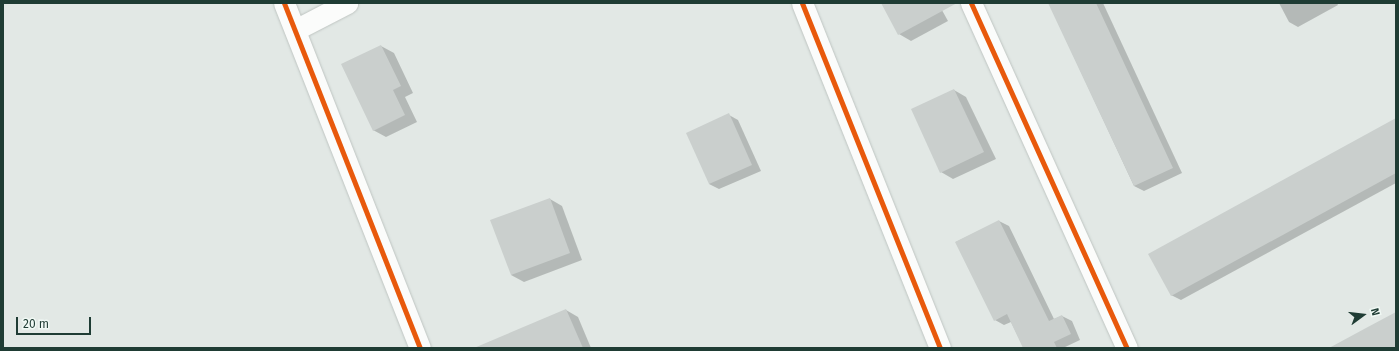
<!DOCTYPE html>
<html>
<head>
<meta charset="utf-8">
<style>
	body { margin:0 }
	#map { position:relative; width:1399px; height:351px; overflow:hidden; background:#e2e8e5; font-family:"Fira Sans",sans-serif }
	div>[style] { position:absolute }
	.shadow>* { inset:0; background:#0003 }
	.building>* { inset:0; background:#cacfcd }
	.roads { filter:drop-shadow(0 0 1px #bfc5c2) drop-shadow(0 0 1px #bfc5c2) }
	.street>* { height:21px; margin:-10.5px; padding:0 10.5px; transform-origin:10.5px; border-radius:10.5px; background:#fbfcfb }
	.cycleway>* { height:5px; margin:-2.5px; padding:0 2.5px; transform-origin:2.5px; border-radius:2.5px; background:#e8590c }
	span { translate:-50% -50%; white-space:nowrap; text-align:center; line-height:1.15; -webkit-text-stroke:3.5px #f0f8f4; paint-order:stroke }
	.frame { position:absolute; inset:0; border:4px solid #1f3c34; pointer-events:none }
	.north { position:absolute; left:1343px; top:295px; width:40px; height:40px; -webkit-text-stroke:3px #f0f8f4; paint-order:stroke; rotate:75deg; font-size:11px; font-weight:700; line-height:16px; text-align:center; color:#1f3c34 }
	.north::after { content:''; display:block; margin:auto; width:14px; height:18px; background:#1f3c34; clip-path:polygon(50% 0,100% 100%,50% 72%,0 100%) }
	.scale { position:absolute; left:16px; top:317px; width:75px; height:18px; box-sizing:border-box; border:2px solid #1f3c34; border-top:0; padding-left:5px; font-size:12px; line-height:14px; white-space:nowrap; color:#1f3c34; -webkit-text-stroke:3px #f0f8f4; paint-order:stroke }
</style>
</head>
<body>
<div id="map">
	<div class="shadow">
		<i style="clip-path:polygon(882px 3px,938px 3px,948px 21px,911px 41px,899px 34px)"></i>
		<i style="clip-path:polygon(1049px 3px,1103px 3px,1182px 173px,1144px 191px,1134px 186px)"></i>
		<i style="clip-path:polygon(1279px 3px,1337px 3px,1338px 5px,1298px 27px,1289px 22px)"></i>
		<i style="clip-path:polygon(381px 46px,394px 53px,413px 93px,405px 97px,417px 122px,386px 137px,373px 130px)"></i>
		<i style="clip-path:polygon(954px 90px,966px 97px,996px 159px,953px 179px,941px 172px)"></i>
		<i style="clip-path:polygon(729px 115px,738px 120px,761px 171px,719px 189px,709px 184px)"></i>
		<i style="clip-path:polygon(1396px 120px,1396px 183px,1181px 300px,1171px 295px)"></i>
		<i style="clip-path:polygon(550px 199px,562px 206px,582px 260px,524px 282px,511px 275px)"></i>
		<i style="clip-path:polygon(999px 221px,1009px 226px,1054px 319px,1062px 316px,1072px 321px,1080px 340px,1063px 348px,1024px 348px,1011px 322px,1004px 325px,995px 320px,956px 242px)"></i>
		<i style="clip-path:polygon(566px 310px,578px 317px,591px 348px,506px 348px)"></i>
	</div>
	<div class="building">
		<i style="clip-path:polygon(881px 3px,957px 3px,898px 35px)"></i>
		<i style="clip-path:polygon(1048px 3px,1096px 3px,1173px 168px,1134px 186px)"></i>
		<i style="clip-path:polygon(381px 45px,401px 86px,393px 90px,405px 115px,373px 131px,341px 64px)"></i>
		<i style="clip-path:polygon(954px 89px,984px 152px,940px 173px,911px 109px)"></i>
		<i style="clip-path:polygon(729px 113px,752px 165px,709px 184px,686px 133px)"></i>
		<i style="clip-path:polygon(1396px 118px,1396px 173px,1171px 296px,1148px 254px)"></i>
		<i style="clip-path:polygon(550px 198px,570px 253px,511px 275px,490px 220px)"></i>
		<i style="clip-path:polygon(999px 220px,1049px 321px,1062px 315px,1071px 334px,1054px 342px,1057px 348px,1023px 348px,1007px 314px,994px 321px,955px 242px)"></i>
		<i style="clip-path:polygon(566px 309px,583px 348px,474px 348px)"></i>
		<i style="clip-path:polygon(1396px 312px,1396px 348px,1329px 348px,1366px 328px)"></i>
	</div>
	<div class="roads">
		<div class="street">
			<i style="left:284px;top:3px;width:371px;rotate:68.5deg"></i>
			<i style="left:802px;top:3px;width:372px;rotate:68.2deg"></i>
			<i style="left:971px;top:3px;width:379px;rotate:65.7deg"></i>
			<i style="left:295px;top:30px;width:59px;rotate:-27.4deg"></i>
		</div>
	</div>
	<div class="cycleway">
		<i style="left:284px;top:3px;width:371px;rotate:68.5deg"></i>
		<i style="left:802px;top:3px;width:372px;rotate:68.2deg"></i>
		<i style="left:971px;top:3px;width:379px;rotate:65.7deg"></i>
	</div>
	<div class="frame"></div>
	<div class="north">N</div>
	<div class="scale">20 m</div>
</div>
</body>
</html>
